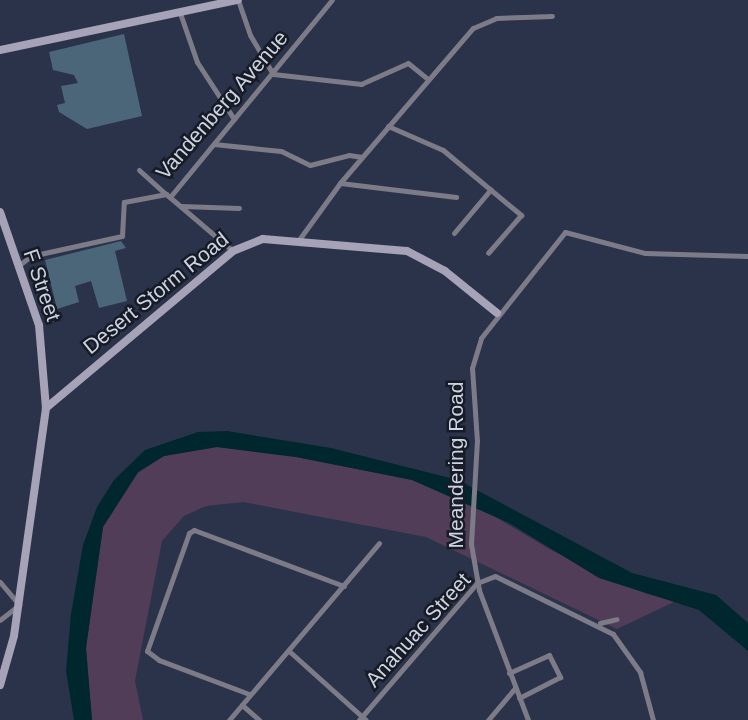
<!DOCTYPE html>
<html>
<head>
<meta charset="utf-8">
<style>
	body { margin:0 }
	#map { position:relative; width:748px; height:720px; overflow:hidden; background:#2a334a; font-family:Helvetica,sans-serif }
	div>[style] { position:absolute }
	.green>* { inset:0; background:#523d58 }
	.water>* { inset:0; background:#00262e }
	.building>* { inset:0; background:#4c6679 }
	.street>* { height:5px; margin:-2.5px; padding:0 2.5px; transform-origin:2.5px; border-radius:2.5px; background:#7d7b87 }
	.secondary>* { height:8px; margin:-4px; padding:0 4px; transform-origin:4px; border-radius:4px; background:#a6a2b7 }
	span { translate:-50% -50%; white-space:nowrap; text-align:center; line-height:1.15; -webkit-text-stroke:5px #171b26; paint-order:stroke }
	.street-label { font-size:21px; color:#cdd3e2 }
</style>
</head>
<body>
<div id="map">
	<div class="green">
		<i style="clip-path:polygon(217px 447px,296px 457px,412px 480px,480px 508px,551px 550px,647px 594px,678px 600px,617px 629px,426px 537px,243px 502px,206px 506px,184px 516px,162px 541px,135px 681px,143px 720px,92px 720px,86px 648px,103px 527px,138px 473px,164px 456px)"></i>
	</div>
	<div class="water">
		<i style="clip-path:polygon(227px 431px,331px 448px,458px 480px,632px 573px,716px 595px,748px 623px,748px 651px,699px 610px,599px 578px,509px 523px,412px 480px,296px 457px,217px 447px,164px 456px,138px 472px,103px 527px,86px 648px,92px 720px,74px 720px,66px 671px,71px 614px,83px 545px,97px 507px,114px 480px,145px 450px,198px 432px)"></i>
	</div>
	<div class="building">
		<i style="clip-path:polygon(124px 34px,142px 116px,87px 129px,59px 112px,57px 105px,65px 103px,61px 86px,78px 83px,74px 75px,53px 70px,49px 52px)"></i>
		<i style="clip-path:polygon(121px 241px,126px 248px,115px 251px,127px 301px,99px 308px,91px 281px,75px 286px,79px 302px,57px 309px,45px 260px)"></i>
	</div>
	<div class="street">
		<i style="left:238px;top:0;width:37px;rotate:71deg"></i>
		<i style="left:250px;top:35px;width:45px;rotate:59.5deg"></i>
		<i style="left:273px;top:74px;width:89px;rotate:6.5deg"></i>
		<i style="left:361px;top:84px;width:51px;rotate:-24.1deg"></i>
		<i style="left:408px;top:63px;width:26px;rotate:39deg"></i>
		<i style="left:180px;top:13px;width:52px;rotate:70.9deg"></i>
		<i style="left:197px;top:62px;width:68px;rotate:57deg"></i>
		<i style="left:388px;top:126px;width:60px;rotate:23.6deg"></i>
		<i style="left:443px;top:150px;width:102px;rotate:39.8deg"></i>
		<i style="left:521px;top:215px;width:50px;rotate:131deg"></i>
		<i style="left:214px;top:144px;width:67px;rotate:6deg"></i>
		<i style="left:281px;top:151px;width:32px;rotate:26deg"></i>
		<i style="left:310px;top:165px;width:40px;rotate:-14.4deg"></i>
		<i style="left:349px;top:155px;width:13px;rotate:9deg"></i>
		<i style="left:139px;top:170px;width:36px;rotate:42deg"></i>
		<i style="left:340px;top:183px;width:117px;rotate:6.9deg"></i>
		<i style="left:170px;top:197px;width:255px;rotate:-50.6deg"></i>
		<i style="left:181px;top:206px;width:58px;rotate:2deg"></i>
		<i style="left:454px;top:233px;width:57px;rotate:-49.9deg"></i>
		<i style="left:298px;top:241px;width:72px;rotate:-54.1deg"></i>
		<i style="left:340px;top:183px;width:204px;rotate:-49.4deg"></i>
		<i style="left:473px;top:28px;width:25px;rotate:-23deg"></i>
		<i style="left:496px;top:18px;width:56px;rotate:-2deg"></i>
		<i style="left:18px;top:266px;width:16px;rotate:-38deg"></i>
		<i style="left:31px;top:256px;width:93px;rotate:-12.4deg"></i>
		<i style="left:122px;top:236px;width:34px;rotate:-87deg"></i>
		<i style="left:124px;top:202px;width:43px;rotate:-10.8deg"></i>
		<i style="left:166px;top:194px;width:88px;rotate:40.4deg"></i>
		<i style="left:0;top:582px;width:30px;rotate:50deg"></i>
		<i style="left:19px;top:605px;width:24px;rotate:142deg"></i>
		<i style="left:600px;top:623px;width:17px;rotate:-13deg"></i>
		<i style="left:289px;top:651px;width:103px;rotate:41.9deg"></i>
		<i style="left:509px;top:673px;width:44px;rotate:-24.2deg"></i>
		<i style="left:549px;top:655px;width:25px;rotate:63deg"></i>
		<i style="left:560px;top:677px;width:46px;rotate:152.9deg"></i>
		<i style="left:249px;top:694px;width:96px;rotate:-159.3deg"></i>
		<i style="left:159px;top:660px;width:15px;rotate:-143deg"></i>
		<i style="left:147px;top:651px;width:125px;rotate:-70.4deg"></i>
		<i style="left:189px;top:533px;width:6px;rotate:-31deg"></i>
		<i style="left:194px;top:530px;width:160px;rotate:20.5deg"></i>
		<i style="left:242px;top:705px;width:23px;rotate:41deg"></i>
		<i style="left:229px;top:720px;width:232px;rotate:-49.7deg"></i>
		<i style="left:359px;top:720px;width:181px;rotate:-49.3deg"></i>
		<i style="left:477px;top:583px;width:19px;rotate:-21deg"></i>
		<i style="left:495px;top:576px;width:131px;rotate:26.2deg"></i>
		<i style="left:613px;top:634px;width:47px;rotate:54.6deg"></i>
		<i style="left:640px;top:672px;width:50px;rotate:74.8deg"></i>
		<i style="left:488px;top:720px;width:42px;rotate:-49.8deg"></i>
		<i style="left:528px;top:720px;width:139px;rotate:-110.7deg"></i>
		<i style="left:479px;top:590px;width:47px;rotate:-99.9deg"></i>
		<i style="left:471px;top:544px;width:103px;rotate:-86.7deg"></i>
		<i style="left:477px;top:441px;width:73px;rotate:-93.9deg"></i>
		<i style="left:472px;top:368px;width:31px;rotate:-73deg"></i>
		<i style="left:481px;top:338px;width:135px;rotate:-51.6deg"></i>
		<i style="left:565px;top:232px;width:83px;rotate:14.7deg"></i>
		<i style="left:645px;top:253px;width:103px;rotate:1.7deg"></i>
	</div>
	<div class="secondary">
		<i style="left:0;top:50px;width:243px;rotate:-11.9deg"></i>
		<i style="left:0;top:212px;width:120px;rotate:71deg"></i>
		<i style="left:39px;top:325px;width:83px;rotate:85.2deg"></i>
		<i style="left:46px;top:408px;width:230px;rotate:98deg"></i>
		<i style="left:14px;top:636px;width:51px;rotate:105.9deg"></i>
		<i style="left:46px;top:408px;width:244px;rotate:-40deg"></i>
		<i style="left:233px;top:251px;width:32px;rotate:-22deg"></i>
		<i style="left:263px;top:239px;width:144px;rotate:4.8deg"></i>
		<i style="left:407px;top:251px;width:43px;rotate:27.8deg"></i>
		<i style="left:445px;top:271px;width:67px;rotate:38.9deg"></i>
	</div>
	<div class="street-label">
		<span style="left:222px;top:105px;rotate:-49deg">Vandenberg Avenue</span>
		<span style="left:42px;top:285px;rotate:71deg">F Street</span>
		<span style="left:156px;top:293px;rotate:-39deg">Desert Storm Road</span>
		<span style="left:456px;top:465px;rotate:-90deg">Meandering Road</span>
		<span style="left:418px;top:630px;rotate:-48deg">Anahuac Street</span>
	</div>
</div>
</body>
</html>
